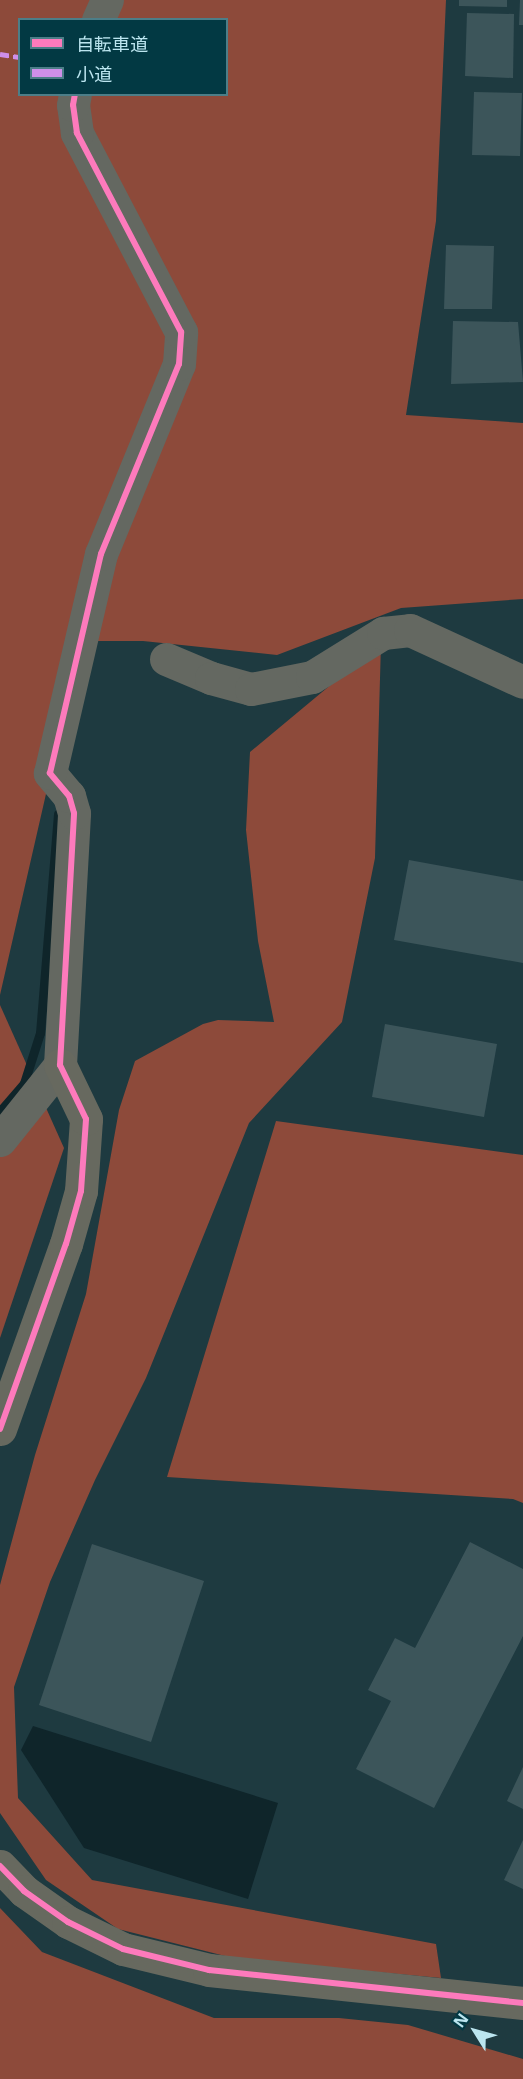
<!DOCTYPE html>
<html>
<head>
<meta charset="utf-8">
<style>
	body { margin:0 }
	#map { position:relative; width:523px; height:2079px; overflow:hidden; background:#1e3a40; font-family:"Open Sans","Noto Sans JP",sans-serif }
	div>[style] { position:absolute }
	.green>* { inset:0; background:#8d4a3a }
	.water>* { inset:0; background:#0f252a }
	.stream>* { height:9px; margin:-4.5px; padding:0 4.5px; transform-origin:4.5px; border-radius:4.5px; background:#0f252a }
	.building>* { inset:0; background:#3c555a }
	.street>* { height:33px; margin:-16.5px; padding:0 16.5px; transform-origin:16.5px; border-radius:16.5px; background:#646861 }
	.secondary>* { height:33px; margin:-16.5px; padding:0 16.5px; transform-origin:16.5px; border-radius:16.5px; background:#67695f }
	.quiet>* { height:4.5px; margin-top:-2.25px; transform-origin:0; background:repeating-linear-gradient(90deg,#ce8fe9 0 9px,transparent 0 13.5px) }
	.cycleway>* { height:6px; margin:-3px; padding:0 3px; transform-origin:3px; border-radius:3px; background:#fd7abc }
	span { translate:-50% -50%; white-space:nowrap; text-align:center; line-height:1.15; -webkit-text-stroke:4.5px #023943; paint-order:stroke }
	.legend { position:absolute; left:18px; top:18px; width:210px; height:78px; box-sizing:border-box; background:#023943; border:2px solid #4c7e88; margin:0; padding:8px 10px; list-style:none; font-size:18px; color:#bbe5ef }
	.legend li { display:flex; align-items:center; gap:12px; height:30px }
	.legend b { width:30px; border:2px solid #4c7e88 }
	.north { position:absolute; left:445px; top:2001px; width:60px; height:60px; -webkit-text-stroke:4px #023943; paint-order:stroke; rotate:307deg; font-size:16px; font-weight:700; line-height:24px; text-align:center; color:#bbe5ef }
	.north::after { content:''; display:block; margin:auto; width:21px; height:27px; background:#bbe5ef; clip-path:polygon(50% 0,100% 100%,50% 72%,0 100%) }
</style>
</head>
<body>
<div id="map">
	<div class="green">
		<i style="clip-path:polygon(evenodd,0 0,446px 0,436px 221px,406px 415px,523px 423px,523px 599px,401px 608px,277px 655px,143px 641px,81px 641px,0 995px,0 0,20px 20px,226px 20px,226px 94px,20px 94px,20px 20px)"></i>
		<i style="clip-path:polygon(381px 643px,375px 858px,342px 1022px,249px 1123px,146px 1378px,95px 1480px,50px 1582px,14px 1687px,18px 1798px,92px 1880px,436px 1944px,441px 1978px,237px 1959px,118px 1929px,46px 1880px,0 1813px,0 1585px,35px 1455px,86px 1294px,119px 1110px,135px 1061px,203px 1024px,218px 1020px,274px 1022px,258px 941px,246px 830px,250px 752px)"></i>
		<i style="clip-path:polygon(0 1005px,64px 1148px,0 1338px)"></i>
		<i style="clip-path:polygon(276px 1121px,523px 1155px,523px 1503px,513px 1499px,167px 1477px)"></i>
		<i style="clip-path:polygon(0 1908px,42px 1952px,214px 2018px,339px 2018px,408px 2025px,523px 2059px,523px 2079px,0 2079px)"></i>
	</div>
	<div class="water">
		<i style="clip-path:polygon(33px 1726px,278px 1803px,248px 1899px,84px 1848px,21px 1750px)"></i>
	</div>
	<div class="stream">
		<i style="left:0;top:1111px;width:37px;rotate:-49deg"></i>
		<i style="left:24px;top:1083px;width:52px;rotate:-72.3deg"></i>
		<i style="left:40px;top:1033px;width:220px;rotate:-85.3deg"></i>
	</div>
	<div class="building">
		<i style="clip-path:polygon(459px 0,507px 0,507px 7px,459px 6px)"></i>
		<i style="clip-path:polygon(520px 0,523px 0,523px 25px,519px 25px)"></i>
		<i style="clip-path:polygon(467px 13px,514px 14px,513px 78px,465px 76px)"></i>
		<i style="clip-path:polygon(474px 92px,522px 93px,520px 156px,472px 155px)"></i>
		<i style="clip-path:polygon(446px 245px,494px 246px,492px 309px,444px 309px)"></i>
		<i style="clip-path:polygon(453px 321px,518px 322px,523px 382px,451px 384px)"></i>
		<i style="clip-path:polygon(409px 860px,523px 881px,523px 963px,394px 940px)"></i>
		<i style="clip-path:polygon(385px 1024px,497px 1044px,484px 1117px,372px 1097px)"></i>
		<i style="clip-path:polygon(470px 1542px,523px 1569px,523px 1636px,434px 1808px,356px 1769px,391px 1701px,368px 1690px,395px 1638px,415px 1648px)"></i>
		<i style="clip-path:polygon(92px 1544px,204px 1581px,151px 1742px,39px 1705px)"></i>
		<i style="clip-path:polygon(523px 1767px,523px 1809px,507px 1801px)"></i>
		<i style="clip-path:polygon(523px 1840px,523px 1889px,504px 1880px)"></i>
	</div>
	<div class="street">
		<i style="left:98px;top:20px;width:22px;rotate:-66deg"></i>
		<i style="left:166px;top:659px;width:49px;rotate:22.9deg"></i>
		<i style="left:211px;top:678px;width:41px;rotate:15.4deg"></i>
		<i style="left:251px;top:689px;width:62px;rotate:-11.1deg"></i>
		<i style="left:312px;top:677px;width:84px;rotate:-31.8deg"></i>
		<i style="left:383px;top:633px;width:27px;rotate:-6deg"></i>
		<i style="left:410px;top:630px;width:124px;rotate:24.7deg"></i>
		<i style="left:0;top:1140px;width:96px;rotate:-51.3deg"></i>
		<i style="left:60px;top:1065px;width:252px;rotate:-86.8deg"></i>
		<i style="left:74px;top:813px;width:18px;rotate:-106deg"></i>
		<i style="left:69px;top:796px;width:30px;rotate:-130deg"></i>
		<i style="left:50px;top:773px;width:225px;rotate:-76.9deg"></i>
		<i style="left:101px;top:554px;width:205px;rotate:-67.7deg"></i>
		<i style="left:179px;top:364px;width:32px;rotate:-86deg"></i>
		<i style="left:181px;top:332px;width:225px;rotate:-117.6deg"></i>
		<i style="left:77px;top:133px;width:28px;rotate:-98deg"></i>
		<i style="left:73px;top:105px;width:11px;rotate:-80deg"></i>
	</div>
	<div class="secondary">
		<i style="left:0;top:1429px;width:196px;rotate:-70.4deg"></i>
		<i style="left:66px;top:1244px;width:55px;rotate:-74.2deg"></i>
		<i style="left:81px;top:1191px;width:72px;rotate:-86deg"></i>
		<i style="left:86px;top:1119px;width:60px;rotate:-115.7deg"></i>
		<i style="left:0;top:1866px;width:35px;rotate:46deg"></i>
		<i style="left:24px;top:1891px;width:54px;rotate:35.2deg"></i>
		<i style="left:68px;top:1922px;width:61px;rotate:26.1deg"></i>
		<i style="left:123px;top:1949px;width:89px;rotate:13.7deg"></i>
		<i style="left:209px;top:1970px;width:316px;rotate:6deg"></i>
	</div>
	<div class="quiet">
		<i style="left:0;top:54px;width:20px;rotate:9deg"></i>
	</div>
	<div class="cycleway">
		<i style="left:0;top:1429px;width:196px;rotate:-70.4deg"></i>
		<i style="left:66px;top:1244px;width:55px;rotate:-74.2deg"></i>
		<i style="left:81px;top:1191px;width:72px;rotate:-86deg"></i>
		<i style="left:86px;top:1119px;width:60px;rotate:-115.7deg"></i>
		<i style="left:60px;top:1065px;width:252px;rotate:-86.8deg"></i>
		<i style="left:74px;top:813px;width:18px;rotate:-106deg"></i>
		<i style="left:69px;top:796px;width:30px;rotate:-130deg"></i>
		<i style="left:50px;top:773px;width:225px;rotate:-76.9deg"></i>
		<i style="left:101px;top:554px;width:205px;rotate:-67.7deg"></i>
		<i style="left:179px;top:364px;width:32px;rotate:-86deg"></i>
		<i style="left:181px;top:332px;width:225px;rotate:-117.6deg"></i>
		<i style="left:77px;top:133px;width:28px;rotate:-98deg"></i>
		<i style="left:73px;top:105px;width:11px;rotate:-80deg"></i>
		<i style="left:0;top:1866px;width:35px;rotate:46deg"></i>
		<i style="left:24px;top:1891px;width:54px;rotate:35.2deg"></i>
		<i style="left:68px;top:1922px;width:61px;rotate:26.1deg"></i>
		<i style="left:123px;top:1949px;width:89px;rotate:13.7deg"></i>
		<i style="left:209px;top:1970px;width:316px;rotate:6deg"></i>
	</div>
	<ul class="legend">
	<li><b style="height:8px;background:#fd7abc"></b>自転車道</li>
	<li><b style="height:8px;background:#ce8fe9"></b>小道</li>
	</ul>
	<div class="north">N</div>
</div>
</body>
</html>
